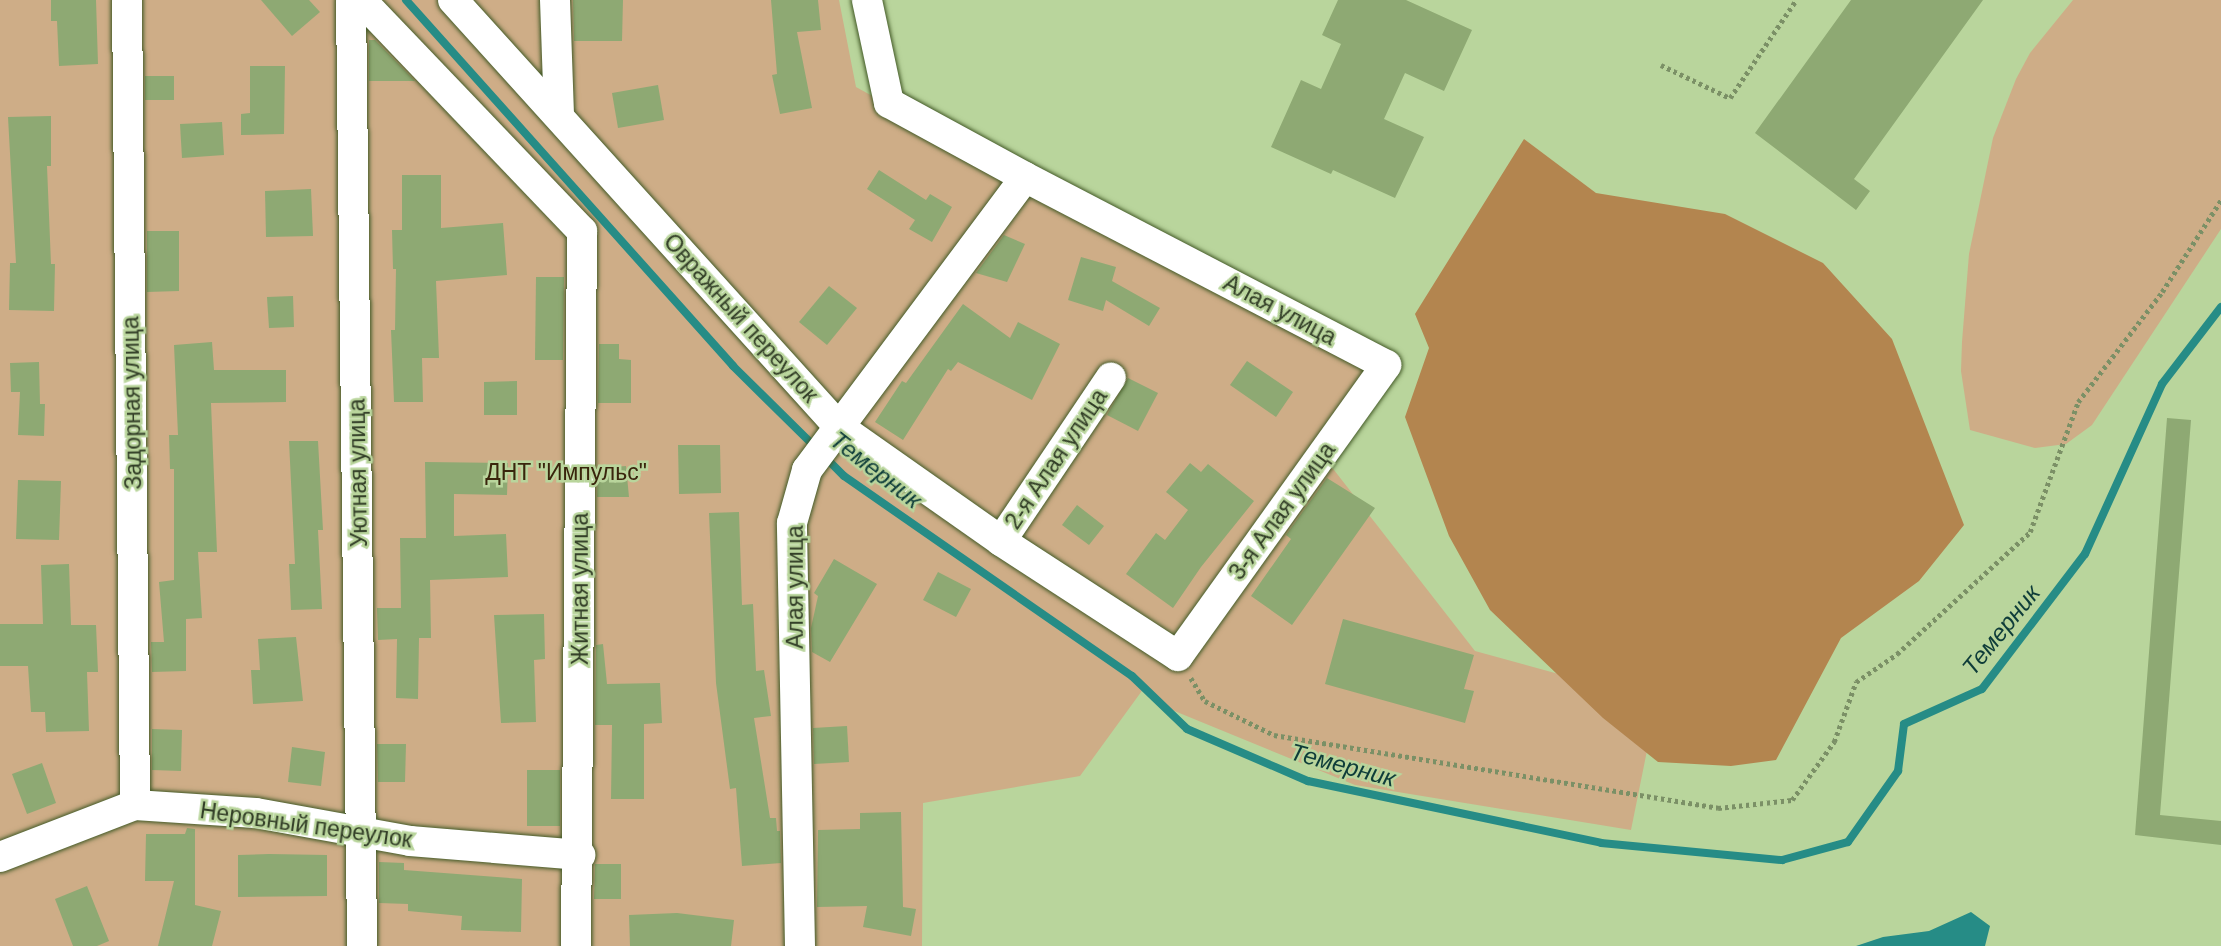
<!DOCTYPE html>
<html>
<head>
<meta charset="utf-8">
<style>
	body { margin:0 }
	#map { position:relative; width:2221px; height:946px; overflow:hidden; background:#b9d59c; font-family:Helvetica,sans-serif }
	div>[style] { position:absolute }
	.green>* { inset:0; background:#cead87 }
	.forest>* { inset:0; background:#b3854f }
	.water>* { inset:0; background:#268c86 }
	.stream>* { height:8px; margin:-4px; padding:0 4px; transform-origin:4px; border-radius:4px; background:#268c86 }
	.building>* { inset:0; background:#8ea973 }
	.path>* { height:4.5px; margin-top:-2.25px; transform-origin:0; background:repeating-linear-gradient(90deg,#7b9066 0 3.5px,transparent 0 7px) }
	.roads { filter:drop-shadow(0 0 2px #435a27) drop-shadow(0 0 2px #435a27) }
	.minor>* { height:30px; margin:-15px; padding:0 15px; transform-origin:15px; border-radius:15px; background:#fff }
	span { translate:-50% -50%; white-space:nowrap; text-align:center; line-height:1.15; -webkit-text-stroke:5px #b9d59c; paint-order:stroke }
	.street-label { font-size:23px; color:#323e27 }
	.park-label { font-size:23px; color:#39250c }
	.water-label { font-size:24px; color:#0e3c39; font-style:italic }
</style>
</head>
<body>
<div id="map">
	<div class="green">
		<i style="clip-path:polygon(0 0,839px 0,856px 87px,1375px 374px,1320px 452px,1475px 651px,1657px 701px,1631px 830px,1355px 785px,1172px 710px,1144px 688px,1080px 776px,923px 803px,922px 946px,0 946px)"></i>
		<i style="clip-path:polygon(2073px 0,2221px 0,2221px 229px,2092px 425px,2066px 444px,2035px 448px,1970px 430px,1961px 371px,1962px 342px,1969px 254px,1993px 138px,2016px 79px,2030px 53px)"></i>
	</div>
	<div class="forest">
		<i style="clip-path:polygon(1524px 139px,1596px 193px,1725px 214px,1823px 263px,1892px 339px,1964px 525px,1919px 581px,1841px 638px,1776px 760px,1731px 766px,1658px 762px,1603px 718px,1490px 610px,1449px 536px,1405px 417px,1429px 348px,1415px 314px)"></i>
	</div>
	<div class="water">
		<i style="clip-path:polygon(1971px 912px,1990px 926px,1985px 946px,1856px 946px,1883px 937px,1929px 931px)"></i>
	</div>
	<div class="stream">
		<i style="left:406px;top:0;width:491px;rotate:48.2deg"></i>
		<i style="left:733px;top:366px;width:115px;rotate:44.6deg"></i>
		<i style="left:824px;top:456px;width:28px;rotate:45deg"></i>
		<i style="left:844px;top:476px;width:351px;rotate:34.8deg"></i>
		<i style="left:1132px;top:676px;width:76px;rotate:43.9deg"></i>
		<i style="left:1187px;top:729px;width:132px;rotate:23.3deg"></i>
		<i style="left:1308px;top:781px;width:299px;rotate:11.9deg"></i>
		<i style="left:1601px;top:843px;width:182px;rotate:5.4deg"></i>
		<i style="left:1782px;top:860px;width:68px;rotate:-15.3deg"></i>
		<i style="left:1848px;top:842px;width:87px;rotate:-54.8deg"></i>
		<i style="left:1898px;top:771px;width:47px;rotate:-82.7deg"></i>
		<i style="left:1904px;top:724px;width:85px;rotate:-24.2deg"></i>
		<i style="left:1982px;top:689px;width:170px;rotate:-52.7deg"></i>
		<i style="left:2085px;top:554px;width:187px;rotate:-65.6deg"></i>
		<i style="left:2162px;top:384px;width:97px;rotate:-52.5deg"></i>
	</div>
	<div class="building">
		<i style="clip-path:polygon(51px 0,96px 0,98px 64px,59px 66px,57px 21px,51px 21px)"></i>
		<i style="clip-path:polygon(261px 0,309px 0,320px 12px,292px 36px)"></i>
		<i style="clip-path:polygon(573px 0,623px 0,622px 41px,574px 41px)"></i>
		<i style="clip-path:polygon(771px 0,818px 0,821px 30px,797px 32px,812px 108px,780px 114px,772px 75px,777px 74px)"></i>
		<i style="clip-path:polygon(1338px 0,1406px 0,1472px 30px,1444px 91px,1405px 73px,1384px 119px,1424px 137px,1395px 198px,1333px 170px,1331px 174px,1271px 147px,1301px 80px,1321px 89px,1341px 44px,1322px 35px)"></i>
		<i style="clip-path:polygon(1851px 0,1983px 0,1854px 179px,1870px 191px,1856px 210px,1755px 133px)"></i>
		<i style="clip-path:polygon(369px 40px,375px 40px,415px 81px,369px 81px)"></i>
		<i style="clip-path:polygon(250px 66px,285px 66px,284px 134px,241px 135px,241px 114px,250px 113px)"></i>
		<i style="clip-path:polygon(145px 76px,174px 76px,174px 100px,145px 100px)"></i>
		<i style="clip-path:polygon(658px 85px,664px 120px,618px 128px,612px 93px)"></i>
		<i style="clip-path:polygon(51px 116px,51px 166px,47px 166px,51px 264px,55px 264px,54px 311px,9px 310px,10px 263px,16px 263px,8px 117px)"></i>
		<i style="clip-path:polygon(222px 122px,224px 155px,182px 158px,180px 124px)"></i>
		<i style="clip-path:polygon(879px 170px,926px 200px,930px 194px,952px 207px,932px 242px,909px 229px,915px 220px,867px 189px)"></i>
		<i style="clip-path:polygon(402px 175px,441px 175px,441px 228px,503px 223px,507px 275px,436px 281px,439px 358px,422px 358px,423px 402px,394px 402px,391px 330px,395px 330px,396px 269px,393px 269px,392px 230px,402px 230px)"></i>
		<i style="clip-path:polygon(311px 189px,313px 236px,266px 237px,265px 191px)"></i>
		<i style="clip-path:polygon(147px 231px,179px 231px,179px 291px,147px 292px)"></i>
		<i style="clip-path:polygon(1004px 235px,1025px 244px,1007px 282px,976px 273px)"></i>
		<i style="clip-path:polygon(1081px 257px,1116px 267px,1112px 281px,1160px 308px,1149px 326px,1106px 300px,1103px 311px,1068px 300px)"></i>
		<i style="clip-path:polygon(536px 277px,564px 277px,563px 360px,535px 360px)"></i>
		<i style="clip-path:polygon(829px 286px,857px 308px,827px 345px,799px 322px)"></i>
		<i style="clip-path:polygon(293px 296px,294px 327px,269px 328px,267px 297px)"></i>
		<i style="clip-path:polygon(963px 304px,1010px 338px,1018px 322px,1060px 344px,1032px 400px,958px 362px,951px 371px,948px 369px,903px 440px,875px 422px,902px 381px,906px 383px)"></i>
		<i style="clip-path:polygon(212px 342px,214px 370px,286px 370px,286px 402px,211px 403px,217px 552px,198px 552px,202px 618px,186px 619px,186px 671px,152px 672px,151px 642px,164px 642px,159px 582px,174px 580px,174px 469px,170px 469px,169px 435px,178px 435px,174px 345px)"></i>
		<i style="clip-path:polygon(599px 344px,619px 344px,619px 359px,631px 360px,631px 403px,598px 403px)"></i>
		<i style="clip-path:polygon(1247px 361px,1293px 392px,1276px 417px,1230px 385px)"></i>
		<i style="clip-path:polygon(39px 362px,40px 404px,45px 404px,44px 436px,18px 435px,20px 392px,11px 392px,10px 363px)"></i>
		<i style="clip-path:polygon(1128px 378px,1158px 393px,1138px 431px,1107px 415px)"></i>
		<i style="clip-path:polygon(517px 381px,517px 415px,484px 415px,484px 382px)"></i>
		<i style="clip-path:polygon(2167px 418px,2191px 420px,2160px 815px,2221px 821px,2221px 845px,2135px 835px)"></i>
		<i style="clip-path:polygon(289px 441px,318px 441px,323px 530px,318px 530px,322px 609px,291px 610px,289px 564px,295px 564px)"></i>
		<i style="clip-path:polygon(678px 445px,720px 445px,721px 493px,679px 494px)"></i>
		<i style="clip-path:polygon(425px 462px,508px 463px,507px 495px,454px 494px,454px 536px,506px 534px,508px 577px,430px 580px,431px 638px,419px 638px,418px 699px,396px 698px,397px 639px,378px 640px,377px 608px,401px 608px,400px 538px,426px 538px)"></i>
		<i style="clip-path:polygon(1190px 463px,1201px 472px,1208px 464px,1254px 501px,1201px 567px,1173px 608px,1126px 574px,1156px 533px,1165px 540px,1188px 510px,1166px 492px)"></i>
		<i style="clip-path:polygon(626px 466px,629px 497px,597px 497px,598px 468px)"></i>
		<i style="clip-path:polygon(1327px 478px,1375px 508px,1292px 625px,1251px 596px,1291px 539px,1286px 535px)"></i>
		<i style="clip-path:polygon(18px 480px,61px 481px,59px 540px,16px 539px)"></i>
		<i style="clip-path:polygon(1077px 505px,1104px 526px,1089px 545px,1062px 525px)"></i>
		<i style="clip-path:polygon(739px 512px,742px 605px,753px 604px,756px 671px,764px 670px,771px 716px,754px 718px,770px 818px,776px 818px,777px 831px,780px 831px,781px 863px,742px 866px,736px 788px,730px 789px,716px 683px,709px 513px)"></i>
		<i style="clip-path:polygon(834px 559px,877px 584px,830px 662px,812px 652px,811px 628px,818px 596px,814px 593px)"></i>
		<i style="clip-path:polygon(69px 564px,71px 625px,96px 625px,98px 672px,87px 672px,89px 731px,46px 732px,45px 712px,31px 712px,28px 666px,0 666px,0 624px,43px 624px,41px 565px)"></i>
		<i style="clip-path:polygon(938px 572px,971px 589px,956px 617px,923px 600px)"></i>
		<i style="clip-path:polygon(544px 614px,545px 659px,534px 660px,536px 722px,501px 723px,494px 615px)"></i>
		<i style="clip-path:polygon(1343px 619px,1474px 655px,1464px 689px,1474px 691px,1465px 723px,1325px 684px)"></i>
		<i style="clip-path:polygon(296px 637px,303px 701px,253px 704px,251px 670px,260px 670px,258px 639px)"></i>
		<i style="clip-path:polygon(603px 644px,607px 684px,660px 683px,662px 723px,644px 724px,644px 799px,611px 799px,612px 725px,595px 725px,596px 645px)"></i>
		<i style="clip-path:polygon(847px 726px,849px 762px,814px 764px,813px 728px)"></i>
		<i style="clip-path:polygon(152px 729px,182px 730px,181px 771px,152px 770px)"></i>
		<i style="clip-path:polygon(377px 744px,406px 744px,405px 782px,378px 782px)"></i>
		<i style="clip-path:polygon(292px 747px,325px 752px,321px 786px,288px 782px)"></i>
		<i style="clip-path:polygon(42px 763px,56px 803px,27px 814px,12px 774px)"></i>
		<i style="clip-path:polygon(527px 770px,560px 770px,560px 826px,527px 826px)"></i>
		<i style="clip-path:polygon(901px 812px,903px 907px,916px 909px,911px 936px,863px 927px,867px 906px,817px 907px,818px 830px,860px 829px,860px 813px)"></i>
		<i style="clip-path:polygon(187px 828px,195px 829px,195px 905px,221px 911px,212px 946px,158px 946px,174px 881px,145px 881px,146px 834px,185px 834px)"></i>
		<i style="clip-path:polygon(269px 854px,327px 855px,327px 896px,238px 897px,238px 855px)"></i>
		<i style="clip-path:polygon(379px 862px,404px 863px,404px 870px,522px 879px,521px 932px,461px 930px,462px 916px,408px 911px,408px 904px,379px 903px)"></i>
		<i style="clip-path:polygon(595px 864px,621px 864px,621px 899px,594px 899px)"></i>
		<i style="clip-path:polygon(87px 886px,109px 941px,97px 946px,73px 946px,55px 899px)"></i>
		<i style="clip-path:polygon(677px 913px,734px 920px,731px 946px,630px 946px,629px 915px)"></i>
	</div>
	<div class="path">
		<i style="left:1661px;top:65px;width:76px;rotate:25.6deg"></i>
		<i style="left:1730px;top:98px;width:118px;rotate:-56deg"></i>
		<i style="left:1191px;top:678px;width:27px;rotate:59deg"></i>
		<i style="left:1205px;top:701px;width:77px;rotate:26.2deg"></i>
		<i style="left:1274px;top:735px;width:450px;rotate:9.3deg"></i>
		<i style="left:1718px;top:808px;width:74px;rotate:-6.2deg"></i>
		<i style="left:1792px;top:800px;width:72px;rotate:-54.1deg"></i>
		<i style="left:1834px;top:742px;width:64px;rotate:-69.9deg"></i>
		<i style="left:1856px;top:682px;width:50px;rotate:-34.3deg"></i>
		<i style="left:1897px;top:654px;width:180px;rotate:-42.5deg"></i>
		<i style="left:2030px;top:532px;width:139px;rotate:-69.7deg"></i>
		<i style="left:2078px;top:402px;width:138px;rotate:-52.6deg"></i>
		<i style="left:2162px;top:292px;width:109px;rotate:-57.3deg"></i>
	</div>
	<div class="roads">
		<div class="minor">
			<i style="left:127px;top:0;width:805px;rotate:89.43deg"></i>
			<i style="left:351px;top:0;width:946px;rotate:89.33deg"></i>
			<i style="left:361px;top:0;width:320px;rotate:46.3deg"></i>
			<i style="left:582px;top:231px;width:715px;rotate:90.48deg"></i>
			<i style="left:453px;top:0;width:576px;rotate:47.89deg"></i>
			<i style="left:839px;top:427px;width:198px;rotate:35.1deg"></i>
			<i style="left:1001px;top:541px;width:211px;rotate:33deg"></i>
			<i style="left:1178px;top:656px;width:358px;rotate:-54.4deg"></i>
			<i style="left:1386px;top:365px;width:407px;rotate:-152.5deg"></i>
			<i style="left:555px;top:0;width:116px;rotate:88deg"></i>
			<i style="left:1001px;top:541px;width:197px;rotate:-56.1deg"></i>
			<i style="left:0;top:857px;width:145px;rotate:-21.1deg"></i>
			<i style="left:135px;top:805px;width:121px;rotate:3.8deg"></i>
			<i style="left:256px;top:813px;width:157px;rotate:10.3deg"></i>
			<i style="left:410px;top:841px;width:171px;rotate:4.7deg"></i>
			<i style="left:800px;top:946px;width:423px;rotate:-91.1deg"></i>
			<i style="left:792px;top:523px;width:55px;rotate:-74.2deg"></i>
			<i style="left:807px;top:470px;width:365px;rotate:-53.3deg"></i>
			<i style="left:1025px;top:177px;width:155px;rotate:-151.4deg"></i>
			<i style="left:889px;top:103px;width:105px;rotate:-102.1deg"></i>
		</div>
	</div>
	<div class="street-label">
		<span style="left:1280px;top:310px;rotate:28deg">Алая улица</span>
		<span style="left:741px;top:318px;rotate:48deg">Овражный переулок</span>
		<span style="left:132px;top:403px;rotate:-91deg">Задорная улица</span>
		<span style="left:1056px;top:459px;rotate:-56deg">2-я Алая улица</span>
		<span style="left:358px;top:473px;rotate:-91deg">Уютная улица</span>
		<span style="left:1282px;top:511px;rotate:-54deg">3-я Алая улица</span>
		<span style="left:795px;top:587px;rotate:-90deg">Алая улица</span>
		<span style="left:580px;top:589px;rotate:-90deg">Житная улица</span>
		<span style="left:306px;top:825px;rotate:8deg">Неровный переулок</span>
	</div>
	<div class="park-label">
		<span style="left:566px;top:472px">ДНТ "Импульс"</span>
	</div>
	<div class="water-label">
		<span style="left:876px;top:470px;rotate:38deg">Темерник</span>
		<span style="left:2001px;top:630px;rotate:-51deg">Темерник</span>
		<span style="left:1343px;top:765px;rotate:15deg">Темерник</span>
	</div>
</div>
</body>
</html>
